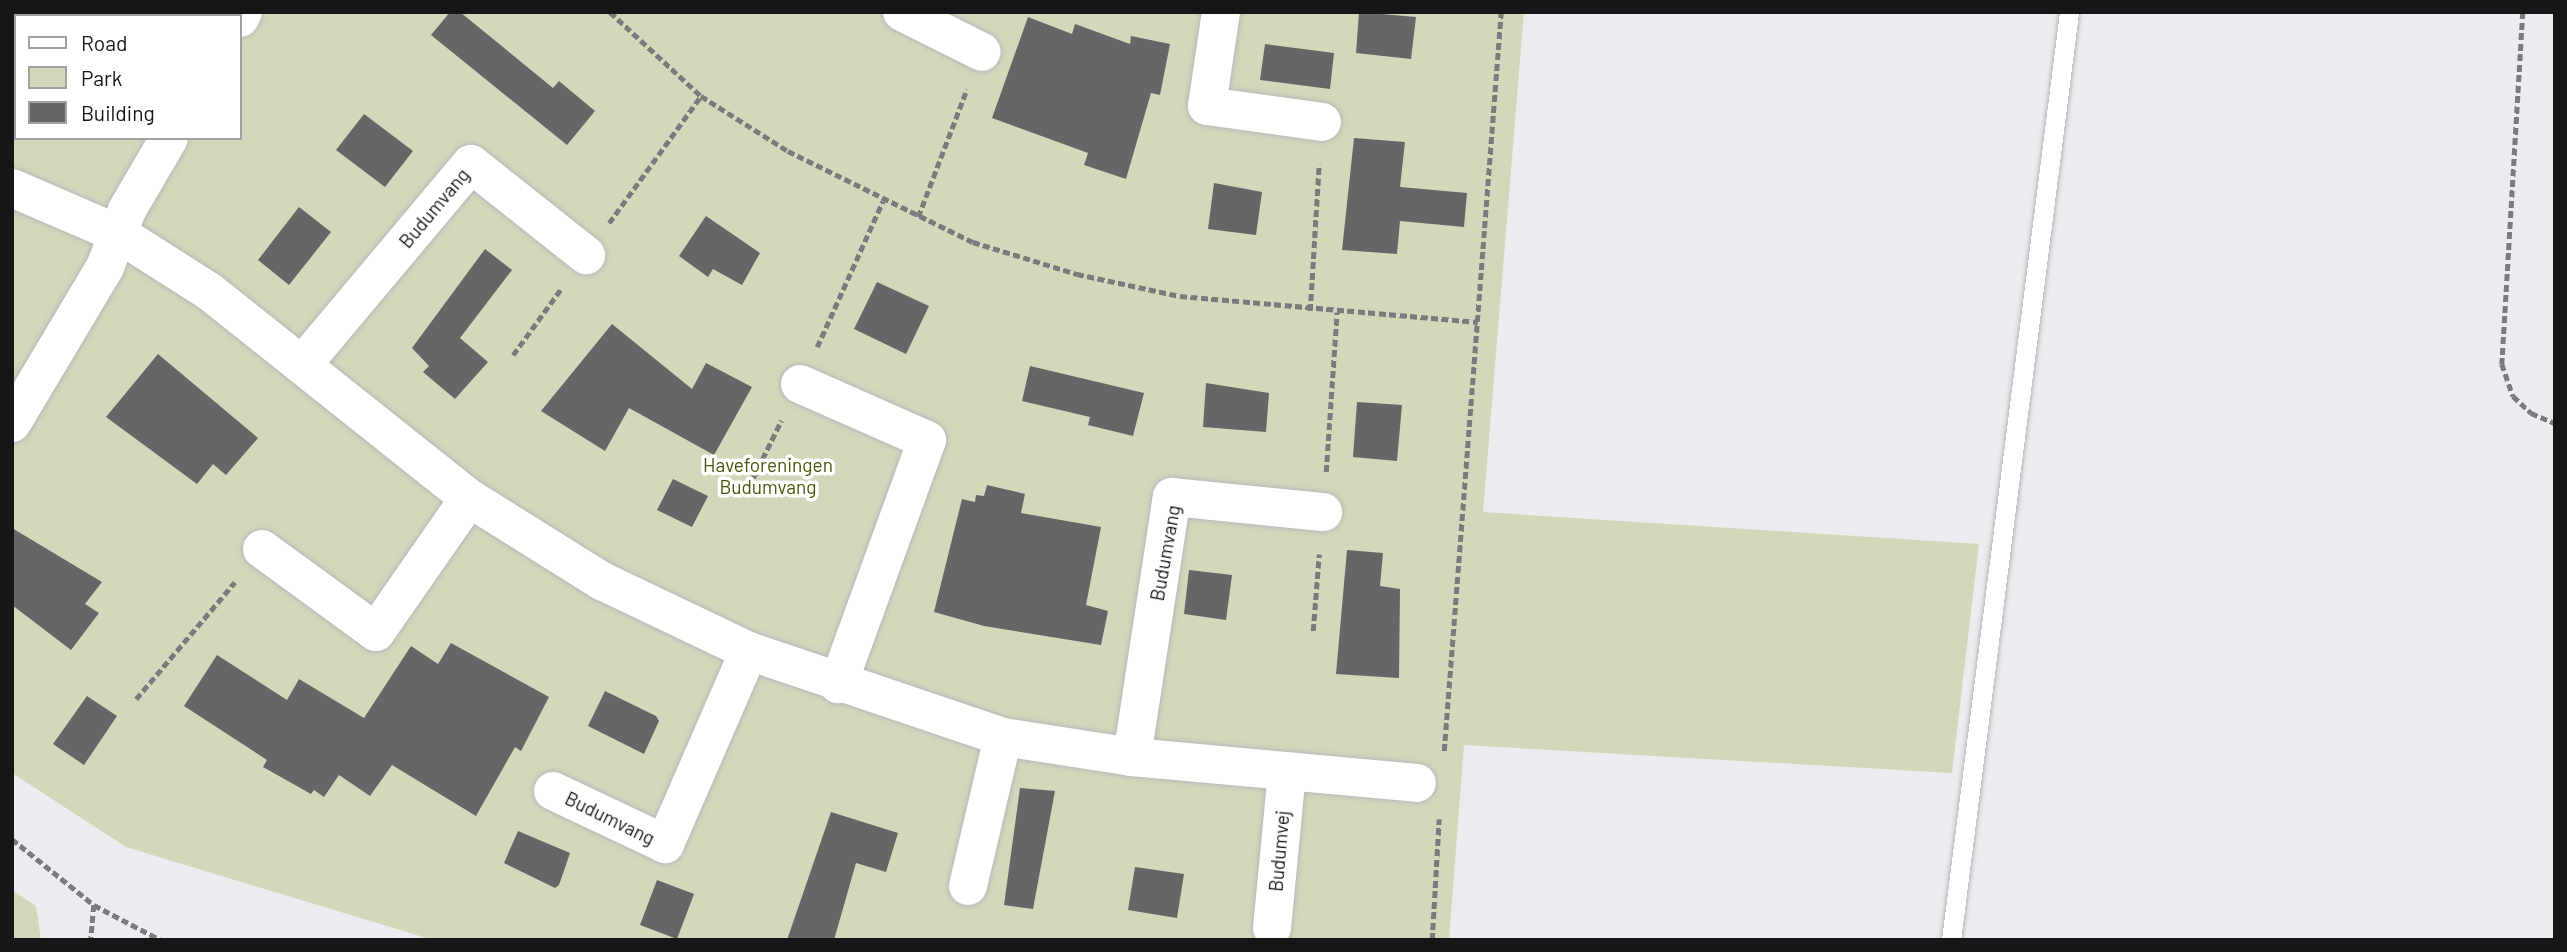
<!DOCTYPE html>
<html>
<head>
<meta charset="utf-8">
<style>
	body { margin:0 }
	#map { position:relative; width:2567px; height:952px; overflow:hidden; background:#ecebf0; font-family:Barlow,sans-serif }
	div>[style] { position:absolute }
	.green>* { inset:0; background:#d3d8ba }
	.building>* { inset:0; background:#686569 }
	.path>* { height:4.5px; margin-top:-2.25px; transform-origin:0; background:repeating-linear-gradient(90deg,#7b7a7d 0 7px,transparent 0 10.5px) }
	.roads { filter:drop-shadow(0 0 2px #b9b7bd) drop-shadow(0 0 2px #b9b7bd) }
	.service>* { height:19px; margin:-9.5px; padding:0 9.5px; transform-origin:9.5px; border-radius:9.5px; background:#fff }
	.minor>* { height:38px; margin:-19px; padding:0 19px; transform-origin:19px; border-radius:19px; background:#fff }
	span { translate:-50% -50%; white-space:nowrap; text-align:center; line-height:1.15; -webkit-text-stroke:7px #fff; paint-order:stroke }
	.street-label { font-size:19px; color:#161517 }
	.park-label { font-size:19px; color:#4e550a }
	.frame { position:absolute; inset:0; border:14px solid #161517; pointer-events:none }
	.legend { position:absolute; left:14px; top:14px; width:228px; height:126px; box-sizing:border-box; background:#fff; border:2px solid #a2a1a2; margin:0; padding:9px 12px; list-style:none; font-size:21px; color:#161517 }
	.legend li { display:flex; align-items:center; gap:14px; height:35px }
	.legend b { width:35px; border:2px solid #a2a1a2 }
</style>
</head>
<body>
<div id="map">
	<div class="green">
		<i style="clip-path:polygon(evenodd,12px 12px,1524px 12px,1483px 512px,1979px 544px,1952px 773px,1464px 745px,1449px 940px,433px 940px,126px 847px,12px 773px,12px 12px,16px 16px,240px 16px,240px 138px,16px 138px,16px 16px)"></i>
		<i style="clip-path:polygon(12px 890px,36px 906px,41px 940px,12px 940px)"></i>
	</div>
	<div class="building">
		<i style="clip-path:polygon(450px 12px,460px 12px,553px 88px,559px 81px,595px 111px,567px 145px,431px 35px)"></i>
		<i style="clip-path:polygon(1359px 12px,1416px 17px,1411px 59px,1356px 53px)"></i>
		<i style="clip-path:polygon(1028px 17px,1072px 34px,1075px 24px,1130px 44px,1131px 36px,1170px 44px,1160px 95px,1151px 93px,1126px 179px,1084px 165px,1088px 153px,992px 118px)"></i>
		<i style="clip-path:polygon(1265px 44px,1334px 53px,1330px 89px,1260px 80px)"></i>
		<i style="clip-path:polygon(364px 114px,413px 151px,385px 187px,336px 150px)"></i>
		<i style="clip-path:polygon(1354px 138px,1405px 142px,1400px 187px,1467px 193px,1464px 227px,1400px 221px,1397px 254px,1342px 250px)"></i>
		<i style="clip-path:polygon(1214px 183px,1262px 192px,1256px 235px,1208px 229px)"></i>
		<i style="clip-path:polygon(299px 207px,331px 232px,289px 285px,258px 260px)"></i>
		<i style="clip-path:polygon(706px 216px,760px 253px,742px 285px,713px 269px,708px 277px,679px 256px)"></i>
		<i style="clip-path:polygon(485px 249px,512px 270px,460px 338px,488px 362px,455px 399px,423px 372px,429px 366px,412px 348px)"></i>
		<i style="clip-path:polygon(877px 282px,929px 306px,906px 354px,854px 329px)"></i>
		<i style="clip-path:polygon(612px 324px,692px 389px,706px 363px,752px 387px,714px 455px,629px 408px,605px 451px,541px 411px)"></i>
		<i style="clip-path:polygon(158px 354px,258px 438px,226px 475px,213px 464px,197px 484px,106px 417px)"></i>
		<i style="clip-path:polygon(1030px 366px,1144px 393px,1133px 436px,1088px 425px,1090px 417px,1022px 401px)"></i>
		<i style="clip-path:polygon(1206px 383px,1269px 393px,1266px 432px,1203px 427px)"></i>
		<i style="clip-path:polygon(1357px 402px,1402px 405px,1397px 461px,1353px 457px)"></i>
		<i style="clip-path:polygon(673px 479px,708px 496px,692px 527px,657px 510px)"></i>
		<i style="clip-path:polygon(987px 485px,1025px 494px,1021px 513px,1101px 527px,1086px 605px,1108px 611px,1101px 645px,984px 626px,934px 612px,962px 499px,975px 502px,976px 495px,984px 496px)"></i>
		<i style="clip-path:polygon(12px 528px,102px 582px,85px 604px,99px 613px,71px 650px,12px 605px)"></i>
		<i style="clip-path:polygon(1347px 550px,1383px 553px,1380px 586px,1400px 589px,1399px 678px,1336px 674px)"></i>
		<i style="clip-path:polygon(1189px 570px,1232px 575px,1226px 620px,1184px 614px)"></i>
		<i style="clip-path:polygon(451px 643px,549px 697px,521px 751px,515px 747px,476px 816px,392px 765px,370px 796px,339px 775px,324px 797px,314px 790px,311px 794px,263px 767px,267px 760px,184px 706px,217px 655px,287px 700px,299px 679px,364px 718px,411px 646px,438px 664px)"></i>
		<i style="clip-path:polygon(605px 691px,656px 716px,659px 721px,644px 754px,588px 726px)"></i>
		<i style="clip-path:polygon(87px 696px,117px 716px,84px 765px,53px 744px)"></i>
		<i style="clip-path:polygon(1020px 788px,1055px 791px,1033px 909px,1004px 905px)"></i>
		<i style="clip-path:polygon(831px 812px,898px 833px,886px 872px,856px 863px,834px 940px,787px 940px)"></i>
		<i style="clip-path:polygon(518px 831px,570px 853px,559px 885px,555px 888px,504px 863px)"></i>
		<i style="clip-path:polygon(1135px 867px,1184px 874px,1177px 918px,1128px 910px)"></i>
		<i style="clip-path:polygon(657px 880px,694px 894px,677px 939px,640px 925px)"></i>
	</div>
	<div class="path">
		<i style="left:610px;top:12px;width:124px;rotate:42.7deg"></i>
		<i style="left:701px;top:96px;width:103px;rotate:32.3deg"></i>
		<i style="left:788px;top:151px;width:206px;rotate:26.2deg"></i>
		<i style="left:973px;top:242px;width:109px;rotate:17.1deg"></i>
		<i style="left:1077px;top:274px;width:105px;rotate:12.1deg"></i>
		<i style="left:1180px;top:296px;width:299px;rotate:5deg"></i>
		<i style="left:2523px;top:12px;width:353px;rotate:93.4deg"></i>
		<i style="left:2502px;top:364px;width:34px;rotate:71deg"></i>
		<i style="left:2513px;top:396px;width:25px;rotate:43deg"></i>
		<i style="left:2531px;top:413px;width:26px;rotate:23deg"></i>
		<i style="left:108px;top:16px;width:4px;rotate:-63deg"></i>
		<i style="left:918px;top:217px;width:137px;rotate:-69.1deg"></i>
		<i style="left:609px;top:223px;width:157px;rotate:-54.1deg"></i>
		<i style="left:1310px;top:311px;width:147px;rotate:-86.5deg"></i>
		<i style="left:817px;top:347px;width:160px;rotate:-65.7deg"></i>
		<i style="left:513px;top:355px;width:82px;rotate:-54deg"></i>
		<i style="left:1326px;top:472px;width:160px;rotate:-86.1deg"></i>
		<i style="left:753px;top:478px;width:64px;rotate:-63.8deg"></i>
		<i style="left:1313px;top:631px;width:77px;rotate:-85.5deg"></i>
		<i style="left:136px;top:699px;width:153px;rotate:-49.8deg"></i>
		<i style="left:1444px;top:751px;width:741px;rotate:-85.59deg"></i>
		<i style="left:12px;top:839px;width:105px;rotate:38.8deg"></i>
		<i style="left:94px;top:905px;width:35px;rotate:95deg"></i>
		<i style="left:94px;top:905px;width:76px;rotate:27.6deg"></i>
		<i style="left:1432px;top:940px;width:121px;rotate:-86.7deg"></i>
	</div>
	<div class="roads">
		<div class="service">
			<i style="left:1951px;top:940px;width:935px;rotate:-82.75deg"></i>
		</div>
		<div class="minor">
			<i style="left:902px;top:12px;width:89px;rotate:26.6deg"></i>
			<i style="left:1221px;top:12px;width:95px;rotate:98.5deg"></i>
			<i style="left:1207px;top:106px;width:116px;rotate:7.9deg"></i>
			<i style="left:240px;top:18px;width:7px;rotate:-63deg"></i>
			<i style="left:12px;top:188px;width:116px;rotate:23.3deg"></i>
			<i style="left:119px;top:234px;width:108px;rotate:32.5deg"></i>
			<i style="left:210px;top:292px;width:331px;rotate:38.5deg"></i>
			<i style="left:469px;top:498px;width:157px;rotate:32deg"></i>
			<i style="left:602px;top:581px;width:163px;rotate:25.5deg"></i>
			<i style="left:749px;top:651px;width:268px;rotate:18.7deg"></i>
			<i style="left:1003px;top:737px;width:131px;rotate:8.8deg"></i>
			<i style="left:1132px;top:757px;width:286px;rotate:5.2deg"></i>
			<i style="left:303px;top:364px;width:261px;rotate:-50deg"></i>
			<i style="left:471px;top:164px;width:147px;rotate:38.4deg"></i>
			<i style="left:800px;top:384px;width:139px;rotate:23.8deg"></i>
			<i style="left:927px;top:440px;width:260px;rotate:110deg"></i>
			<i style="left:12px;top:423px;width:182px;rotate:-59.2deg"></i>
			<i style="left:105px;top:267px;width:61px;rotate:-68.9deg"></i>
			<i style="left:127px;top:210px;width:83px;rotate:-59.7deg"></i>
			<i style="left:262px;top:549px;width:141px;rotate:36.1deg"></i>
			<i style="left:376px;top:632px;width:163px;rotate:-55.2deg"></i>
			<i style="left:1132px;top:757px;width:263px;rotate:-81.3deg"></i>
			<i style="left:1172px;top:497px;width:152px;rotate:5.7deg"></i>
			<i style="left:553px;top:791px;width:124px;rotate:25.3deg"></i>
			<i style="left:665px;top:844px;width:210px;rotate:-66.5deg"></i>
			<i style="left:968px;top:886px;width:153px;rotate:-76.8deg"></i>
			<i style="left:1272px;top:928px;width:156px;rotate:-84.5deg"></i>
		</div>
	</div>
	<div class="street-label">
		<span style="left:434px;top:208px;rotate:-50deg">Budumvang</span>
		<span style="left:1165px;top:553px;rotate:-80deg">Budumvang</span>
		<span style="left:610px;top:818px;rotate:26deg">Budumvang</span>
		<span style="left:1279px;top:851px;rotate:-85deg">Budumvej</span>
	</div>
	<div class="park-label">
		<span style="left:768px;top:476px">Haveforeningen<br>Budumvang</span>
	</div>
	<div class="frame"></div>
	<ul class="legend">
	<li><b style="height:9px;background:#fff"></b>Road</li>
	<li><b style="height:19px;background:#d3d8ba"></b>Park</li>
	<li><b style="height:19px;background:#686569"></b>Building</li>
	</ul>
</div>
</body>
</html>
